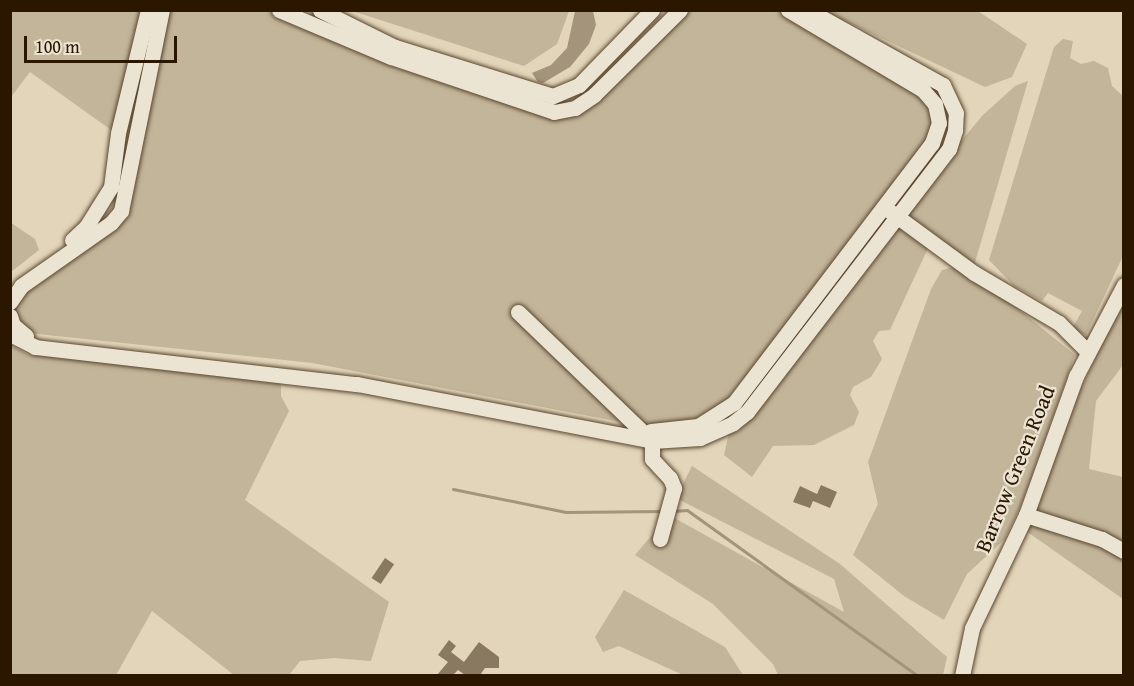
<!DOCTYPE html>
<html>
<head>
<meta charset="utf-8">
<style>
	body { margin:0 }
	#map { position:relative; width:1134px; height:686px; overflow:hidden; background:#e2d5ba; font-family:"Gentium Book Plus",serif }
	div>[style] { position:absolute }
	.green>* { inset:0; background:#c3b59a }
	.water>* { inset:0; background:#a4947b }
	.stream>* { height:3px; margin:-1.5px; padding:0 1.5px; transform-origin:1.5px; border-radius:1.5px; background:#a4947b }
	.building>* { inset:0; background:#8a7961; transform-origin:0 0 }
	.roads { filter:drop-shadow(0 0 2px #59462e) drop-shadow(0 0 2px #59462e) }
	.minor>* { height:15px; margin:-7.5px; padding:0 7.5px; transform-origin:7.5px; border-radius:7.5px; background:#ece4d2 }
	span { translate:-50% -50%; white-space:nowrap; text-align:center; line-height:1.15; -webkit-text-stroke:4.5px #ece4d2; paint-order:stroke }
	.street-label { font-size:22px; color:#2b1600 }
	.frame { position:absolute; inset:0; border:12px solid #2b1600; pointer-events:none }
	.scale { position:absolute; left:24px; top:36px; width:153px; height:27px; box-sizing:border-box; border:3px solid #2b1600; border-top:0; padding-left:8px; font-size:18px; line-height:21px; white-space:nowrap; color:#2b1600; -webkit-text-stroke:4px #ece4d2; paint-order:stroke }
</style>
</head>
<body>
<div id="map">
	<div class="green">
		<i style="clip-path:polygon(11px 11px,140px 11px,114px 132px,30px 72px,11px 97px)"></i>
		<i style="clip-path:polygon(165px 11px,276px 11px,575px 111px,685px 11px,781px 11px,920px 92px,932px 107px,935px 125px,929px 142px,715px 415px,657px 429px,312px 363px,28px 333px,13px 315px,12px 305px,20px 291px,112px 226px)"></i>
		<i style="clip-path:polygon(352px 11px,569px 10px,569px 11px,557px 44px,524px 66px)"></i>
		<i style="clip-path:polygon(824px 11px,978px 11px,1027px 44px,1012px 77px,985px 87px)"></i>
		<i style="clip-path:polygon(1063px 39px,1073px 41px,1070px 58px,1081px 64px,1094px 61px,1108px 68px,1112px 86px,1123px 96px,1123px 256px,1086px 335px,1072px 329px,1082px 311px,1048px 293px,1042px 301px,1014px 286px,989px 260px,1054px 47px)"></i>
		<i style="clip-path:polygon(1028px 81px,974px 266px,900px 214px,983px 115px,1015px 86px)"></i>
		<i style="clip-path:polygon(11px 223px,35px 239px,39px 250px,11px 272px)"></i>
		<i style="clip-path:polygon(893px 225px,910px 230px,929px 246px,890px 330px,879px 331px,873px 341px,882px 359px,871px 377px,853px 387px,850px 395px,859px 412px,854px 425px,814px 445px,773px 446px,752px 477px,724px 455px,729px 432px)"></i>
		<i style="clip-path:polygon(954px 267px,991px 287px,1075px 355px,1022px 503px,1004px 540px,967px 574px,944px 620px,904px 596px,853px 555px,878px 504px,868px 462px,931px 289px,942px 270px)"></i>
		<i style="clip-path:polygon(1123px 298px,1123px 365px,1096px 401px,1089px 469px,1123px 477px,1123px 599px,1026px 531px,1072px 408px)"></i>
		<i style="clip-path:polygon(10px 345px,29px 355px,275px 377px,281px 380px,281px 396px,289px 411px,245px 500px,389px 602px,371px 661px,334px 658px,300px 661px,289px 675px,234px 675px,152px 611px,116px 675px,11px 675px)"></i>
		<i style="clip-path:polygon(692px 466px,840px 564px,947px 657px,943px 675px,778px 675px,773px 664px,713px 604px,635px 555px,669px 515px,844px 612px,834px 579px,676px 498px)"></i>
		<i style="clip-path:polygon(624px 590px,725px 647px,743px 675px,683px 675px,619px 646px,603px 652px,595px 637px)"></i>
	</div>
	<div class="water">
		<i style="clip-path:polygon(575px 11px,593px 11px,596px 25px,589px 44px,570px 67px,543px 83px,538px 82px,532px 73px,551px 65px,567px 48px)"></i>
	</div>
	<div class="stream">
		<i style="left:453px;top:489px;width:115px;rotate:11.5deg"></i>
		<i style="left:566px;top:512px;width:97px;rotate:-0.6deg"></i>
		<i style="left:673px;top:511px;width:14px;rotate:-4deg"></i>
		<i style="left:687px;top:510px;width:284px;rotate:35.7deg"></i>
	</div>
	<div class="building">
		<i style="clip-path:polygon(821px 485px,837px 492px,830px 508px,813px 501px,810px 508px,793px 502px,800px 486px,817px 494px)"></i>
		<i style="left:385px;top:558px;width:11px;height:24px;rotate:34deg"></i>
		<i style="clip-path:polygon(449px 640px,456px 646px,451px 652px,464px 662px,479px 642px,499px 657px,499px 668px,485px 668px,480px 675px,465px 675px,458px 670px,453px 675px,437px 675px,448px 662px,438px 655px)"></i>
	</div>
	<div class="roads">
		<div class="minor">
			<i style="left:279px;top:10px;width:121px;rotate:22.8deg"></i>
			<i style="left:391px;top:57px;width:172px;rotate:18.6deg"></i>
			<i style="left:554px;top:112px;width:21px;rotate:-11deg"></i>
			<i style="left:575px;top:108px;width:23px;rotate:-34deg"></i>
			<i style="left:594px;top:95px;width:121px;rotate:-44.7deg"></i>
			<i style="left:320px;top:10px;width:84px;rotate:26.3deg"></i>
			<i style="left:395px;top:47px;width:165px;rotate:17.2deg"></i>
			<i style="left:553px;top:96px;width:28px;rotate:-23deg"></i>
			<i style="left:579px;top:85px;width:105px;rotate:-45.8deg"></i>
			<i style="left:891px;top:212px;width:103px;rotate:36.3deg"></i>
			<i style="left:974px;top:273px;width:99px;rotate:30.5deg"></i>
			<i style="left:1059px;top:323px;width:41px;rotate:45deg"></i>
			<i style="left:72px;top:240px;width:19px;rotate:-43deg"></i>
			<i style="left:86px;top:227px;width:47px;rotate:-58deg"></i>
			<i style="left:111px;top:187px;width:54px;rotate:-82.6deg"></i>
			<i style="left:118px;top:133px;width:127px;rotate:-76.3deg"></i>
			<i style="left:10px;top:302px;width:19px;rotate:-55deg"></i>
			<i style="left:21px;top:286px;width:110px;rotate:-35deg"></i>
			<i style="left:111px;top:223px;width:16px;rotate:-50deg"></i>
			<i style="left:121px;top:211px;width:205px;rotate:-78.5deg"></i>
			<i style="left:518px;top:312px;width:186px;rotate:43.9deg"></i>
			<i style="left:652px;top:441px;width:18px;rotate:90deg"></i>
			<i style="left:652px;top:459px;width:26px;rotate:47deg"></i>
			<i style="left:670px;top:478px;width:11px;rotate:68deg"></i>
			<i style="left:674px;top:488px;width:53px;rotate:105.4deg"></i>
			<i style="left:10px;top:316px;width:9px;rotate:72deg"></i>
			<i style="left:13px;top:325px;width:17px;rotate:40deg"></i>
			<i style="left:10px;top:334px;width:28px;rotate:27deg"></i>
			<i style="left:35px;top:347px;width:324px;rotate:6.6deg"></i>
			<i style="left:357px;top:384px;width:300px;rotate:10.9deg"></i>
			<i style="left:652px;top:441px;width:48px;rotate:-3.6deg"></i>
			<i style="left:700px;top:438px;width:36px;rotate:-24deg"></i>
			<i style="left:733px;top:423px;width:18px;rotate:-38deg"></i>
			<i style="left:747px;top:412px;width:332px;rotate:-52.5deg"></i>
			<i style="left:949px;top:149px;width:20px;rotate:-72deg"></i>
			<i style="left:955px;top:130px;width:17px;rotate:-87deg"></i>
			<i style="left:956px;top:113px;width:31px;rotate:-115deg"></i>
			<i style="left:943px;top:85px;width:154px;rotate:-150.9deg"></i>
			<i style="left:651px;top:431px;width:47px;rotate:-6.1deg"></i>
			<i style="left:698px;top:426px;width:43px;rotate:-32.6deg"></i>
			<i style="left:734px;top:403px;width:327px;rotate:-52.7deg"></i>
			<i style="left:932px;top:143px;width:21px;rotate:-71deg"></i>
			<i style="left:939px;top:123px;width:19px;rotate:-102deg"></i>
			<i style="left:935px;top:104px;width:18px;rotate:-131deg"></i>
			<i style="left:923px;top:90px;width:157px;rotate:-149.3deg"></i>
			<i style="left:1026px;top:515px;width:80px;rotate:17.5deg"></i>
			<i style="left:1102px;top:539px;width:25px;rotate:29deg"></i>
			<i style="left:962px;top:676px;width:49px;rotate:-78.2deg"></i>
			<i style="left:972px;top:628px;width:125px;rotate:-64.5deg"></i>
			<i style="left:1026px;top:515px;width:148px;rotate:-70.2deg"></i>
			<i style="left:1076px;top:376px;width:103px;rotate:-62.2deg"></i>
		</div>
	</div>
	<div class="street-label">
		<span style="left:1015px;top:469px;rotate:-68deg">Barrow Green Road</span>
	</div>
	<div class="frame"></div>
	<div class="scale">100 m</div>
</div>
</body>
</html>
